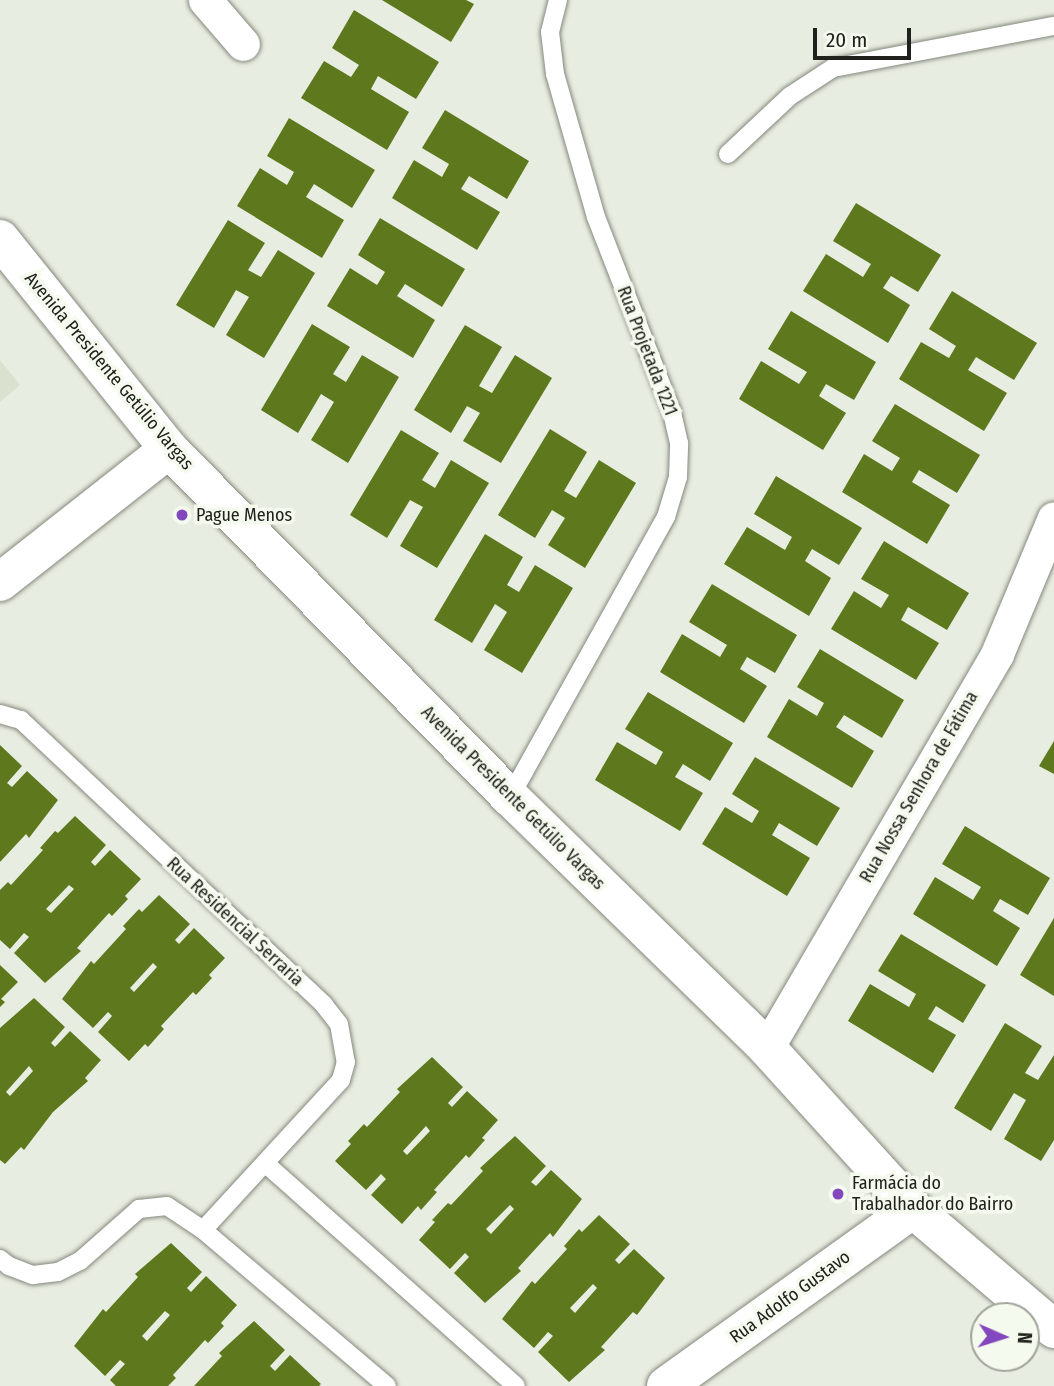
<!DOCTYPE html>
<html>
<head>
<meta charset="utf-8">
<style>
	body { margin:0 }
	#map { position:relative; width:1054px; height:1386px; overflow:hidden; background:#e8ede1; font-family:"Fira Sans Condensed",sans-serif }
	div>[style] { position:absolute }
	.built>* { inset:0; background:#dae1ce }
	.building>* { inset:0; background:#5e781d }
	.roads { filter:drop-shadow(0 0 2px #84887d) drop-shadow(0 0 2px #84887d) }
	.service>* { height:18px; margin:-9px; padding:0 9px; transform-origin:9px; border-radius:9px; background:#fff }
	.minor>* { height:33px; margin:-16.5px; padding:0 16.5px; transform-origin:16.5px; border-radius:16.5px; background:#fff }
	.tertiary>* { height:38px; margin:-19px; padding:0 19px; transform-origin:19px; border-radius:19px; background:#fff }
	.dots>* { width:19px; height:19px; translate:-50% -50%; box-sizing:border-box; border:4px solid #f5faee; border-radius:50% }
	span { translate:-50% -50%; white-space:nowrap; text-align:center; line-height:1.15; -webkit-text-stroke:7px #f5faee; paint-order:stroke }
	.street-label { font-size:18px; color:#20211d }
	.poi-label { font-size:18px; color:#20211d }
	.left { translate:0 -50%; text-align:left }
	.north { position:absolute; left:970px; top:1302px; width:70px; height:70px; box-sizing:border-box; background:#f5faee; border:2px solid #a0a39a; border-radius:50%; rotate:93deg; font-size:19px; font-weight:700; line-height:28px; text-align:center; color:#20211d }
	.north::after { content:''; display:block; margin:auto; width:24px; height:32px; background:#8448be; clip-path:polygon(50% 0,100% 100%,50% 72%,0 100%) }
	.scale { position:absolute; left:813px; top:28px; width:98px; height:32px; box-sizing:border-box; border:4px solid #20211d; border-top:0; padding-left:9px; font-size:21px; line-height:24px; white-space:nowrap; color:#20211d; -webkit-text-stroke:5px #f5faee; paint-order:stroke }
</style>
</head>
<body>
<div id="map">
	<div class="built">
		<i style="clip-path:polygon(0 360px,20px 385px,0 402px)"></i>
	</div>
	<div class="building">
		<i style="clip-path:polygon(382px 0,466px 0,474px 4px,451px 42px)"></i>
		<i style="clip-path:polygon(354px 10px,439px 62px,416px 99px,378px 76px,371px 89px,409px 112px,387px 150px,301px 98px,324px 61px,351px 77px,359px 65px,332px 48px)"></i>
		<i style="clip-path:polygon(445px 110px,529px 161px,507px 199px,469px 176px,461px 189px,500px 212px,477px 250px,392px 198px,414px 160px,442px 177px,449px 164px,422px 148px)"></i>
		<i style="clip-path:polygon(289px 118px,375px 170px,352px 208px,314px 184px,306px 197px,344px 220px,322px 258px,237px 206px,260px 168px,287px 185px,294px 172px,267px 156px)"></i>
		<i style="clip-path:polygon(856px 203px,941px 255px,918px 292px,891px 276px,883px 288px,910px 305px,888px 343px,803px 291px,826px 254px,863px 277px,871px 264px,833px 241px)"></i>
		<i style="clip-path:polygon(380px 218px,465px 269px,442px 307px,405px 284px,397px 296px,435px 320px,413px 358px,327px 306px,350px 268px,377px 285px,385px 272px,358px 255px)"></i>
		<i style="clip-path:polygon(228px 220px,265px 243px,248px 270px,261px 277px,278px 250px,315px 273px,264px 358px,226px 335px,249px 297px,236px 290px,214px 328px,176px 305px)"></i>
		<i style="clip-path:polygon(952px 291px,1037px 343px,1014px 380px,976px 357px,968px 370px,1007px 393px,984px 431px,899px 379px,921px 342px,949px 358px,956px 346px,929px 329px)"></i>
		<i style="clip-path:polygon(791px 311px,876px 362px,854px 400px,826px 384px,819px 396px,846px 413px,823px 450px,739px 399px,761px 361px,799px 384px,807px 372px,768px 349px)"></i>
		<i style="clip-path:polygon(312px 324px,350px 347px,333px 374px,346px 382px,362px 355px,399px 377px,348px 463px,311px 440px,334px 402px,321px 394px,298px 433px,261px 410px)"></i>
		<i style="clip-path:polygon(465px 325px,502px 347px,479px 386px,492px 393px,515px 355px,552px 378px,501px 463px,463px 441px,480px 413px,467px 406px,451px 433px,414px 410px)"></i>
		<i style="clip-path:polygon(895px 404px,980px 455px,957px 493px,919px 470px,912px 482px,950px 505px,927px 544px,842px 492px,864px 454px,892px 471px,900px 458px,872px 441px)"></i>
		<i style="clip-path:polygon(550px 429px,587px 452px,564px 491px,576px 498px,599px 460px,636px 483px,585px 568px,548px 545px,565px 518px,552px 510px,535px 538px,498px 515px)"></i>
		<i style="clip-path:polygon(401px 430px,439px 453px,422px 480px,435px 488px,451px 460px,489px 483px,437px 568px,400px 546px,423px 507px,410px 500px,387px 538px,350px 515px)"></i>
		<i style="clip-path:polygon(776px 476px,862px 528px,839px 565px,812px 549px,805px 561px,831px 578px,809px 616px,724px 564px,747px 527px,785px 550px,792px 537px,754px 514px)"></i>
		<i style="clip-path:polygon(485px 534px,523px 557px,507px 585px,519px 592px,535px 565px,573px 588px,522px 673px,484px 650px,507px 612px,495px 604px,472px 643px,434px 620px)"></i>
		<i style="clip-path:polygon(884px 541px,969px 593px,947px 630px,908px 607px,901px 620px,939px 643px,916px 680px,831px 629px,854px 591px,881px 608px,889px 595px,861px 579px)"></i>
		<i style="clip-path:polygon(712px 584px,797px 635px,775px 673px,747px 657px,740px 669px,767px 686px,744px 723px,660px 672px,682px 634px,720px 657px,727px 645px,689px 622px)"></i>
		<i style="clip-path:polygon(820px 649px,904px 700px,882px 738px,844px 715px,836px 727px,874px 751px,852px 788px,767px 737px,789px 699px,817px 716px,824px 703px,797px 687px)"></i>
		<i style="clip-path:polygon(648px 692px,733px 743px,710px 781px,683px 764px,675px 777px,703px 793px,680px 831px,595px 780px,617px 742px,656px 765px,663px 752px,625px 729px)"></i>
		<i style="clip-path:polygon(1054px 741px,1054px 774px,1039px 766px)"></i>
		<i style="clip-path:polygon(0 745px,22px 766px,7px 783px,12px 787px,27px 771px,58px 800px,29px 838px,26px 834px,0 862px)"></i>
		<i style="clip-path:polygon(755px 757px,840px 808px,817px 846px,779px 823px,772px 835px,810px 858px,787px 896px,702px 844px,725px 807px,752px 823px,759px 811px,732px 794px)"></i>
		<i style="clip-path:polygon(evenodd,75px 816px,106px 845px,91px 862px,95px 866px,110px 850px,141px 879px,125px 896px,128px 899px,112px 916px,109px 913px,77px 948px,81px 951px,45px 983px,14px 953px,29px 937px,24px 933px,10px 949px,0 940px,0 890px,8px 882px,11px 885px,43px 850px,40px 848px,55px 831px,58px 833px,75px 816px,69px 885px,74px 889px,51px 913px,46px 909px,69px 885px)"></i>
		<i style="clip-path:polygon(965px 826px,1050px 878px,1028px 915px,1000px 899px,993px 911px,1020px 928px,997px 966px,913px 914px,935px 877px,973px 900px,981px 887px,942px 864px)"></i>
		<i style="clip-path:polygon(evenodd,159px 895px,190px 924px,175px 940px,179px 944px,194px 928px,225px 958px,209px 975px,212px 978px,196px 995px,193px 992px,161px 1026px,164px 1029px,148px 1047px,145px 1044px,129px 1061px,98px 1032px,112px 1016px,108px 1012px,93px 1028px,62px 999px,91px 961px,94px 964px,126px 929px,123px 926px,139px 909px,142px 912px,159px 895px,153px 963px,157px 967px,134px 992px,130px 988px,153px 963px)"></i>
		<i style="clip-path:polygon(1054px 918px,1054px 996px,1020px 975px)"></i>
		<i style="clip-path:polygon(901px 934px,986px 985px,963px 1023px,936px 1006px,928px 1019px,956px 1035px,933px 1073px,848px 1021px,870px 984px,909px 1007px,916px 994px,878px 971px)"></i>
		<i style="clip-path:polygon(0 965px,18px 982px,1px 999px,5px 1002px,0 1007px)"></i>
		<i style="clip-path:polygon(evenodd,34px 998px,65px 1027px,51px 1043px,55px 1047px,70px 1031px,101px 1060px,85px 1078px,88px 1081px,53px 1112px,24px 1150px,21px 1147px,5px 1164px,0 1160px,0 1028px,34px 998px,29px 1066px,33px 1071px,10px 1096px,6px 1092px,29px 1066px)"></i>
		<i style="clip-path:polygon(1005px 1023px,1042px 1046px,1025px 1073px,1038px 1080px,1054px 1055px,1054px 1140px,1041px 1161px,1004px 1139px,1026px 1100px,1014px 1093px,991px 1131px,954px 1108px)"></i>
		<i style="clip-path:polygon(evenodd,432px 1057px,463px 1087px,448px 1103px,452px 1107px,467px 1091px,498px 1120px,482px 1138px,485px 1140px,469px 1158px,466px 1155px,434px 1190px,437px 1192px,421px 1210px,418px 1206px,402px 1224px,371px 1195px,386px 1179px,381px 1174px,366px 1190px,335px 1161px,351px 1144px,348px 1141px,364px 1124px,367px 1127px,400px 1092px,397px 1089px,432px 1057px,426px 1126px,430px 1131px,407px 1155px,403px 1151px,426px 1126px)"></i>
		<i style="clip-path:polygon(evenodd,515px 1136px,546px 1166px,531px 1182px,536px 1186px,551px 1170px,582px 1199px,553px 1237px,550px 1233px,518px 1268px,521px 1271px,485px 1303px,454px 1273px,469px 1257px,465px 1253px,450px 1269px,419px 1240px,435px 1222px,432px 1220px,448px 1203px,451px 1205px,483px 1171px,480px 1168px,515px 1136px,510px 1205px,514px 1209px,491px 1234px,486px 1229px,510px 1205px)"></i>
		<i style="clip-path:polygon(evenodd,599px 1215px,630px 1244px,615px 1260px,619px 1264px,634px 1249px,665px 1278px,637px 1315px,633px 1312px,601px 1347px,605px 1350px,569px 1382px,538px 1352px,553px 1336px,548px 1332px,534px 1348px,502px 1319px,532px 1281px,535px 1284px,567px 1249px,564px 1246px,579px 1229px,582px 1232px,599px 1215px,593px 1284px,597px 1288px,575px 1313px,570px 1308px,593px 1284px)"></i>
		<i style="clip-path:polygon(evenodd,171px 1243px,202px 1272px,187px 1288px,191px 1292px,206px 1276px,237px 1305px,221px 1323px,224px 1326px,208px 1343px,205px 1340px,173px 1375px,176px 1378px,168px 1386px,116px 1386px,110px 1380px,125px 1364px,120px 1360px,105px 1376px,74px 1346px,103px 1309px,106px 1312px,138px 1277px,135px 1274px,171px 1243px,165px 1311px,170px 1315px,147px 1341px,142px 1336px,165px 1311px)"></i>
		<i style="clip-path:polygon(254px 1321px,285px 1350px,270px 1366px,275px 1371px,290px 1355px,321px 1384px,319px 1386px,194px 1386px,222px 1356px,219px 1353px)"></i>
	</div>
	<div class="roads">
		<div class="service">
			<i style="left:728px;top:154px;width:85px;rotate:-43.1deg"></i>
			<i style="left:790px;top:96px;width:51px;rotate:-33.1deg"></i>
			<i style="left:833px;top:68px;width:225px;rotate:-10.8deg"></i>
			<i style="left:0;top:714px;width:22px;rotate:16deg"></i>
			<i style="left:21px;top:720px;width:416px;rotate:43.2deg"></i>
			<i style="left:324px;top:1005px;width:24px;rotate:52deg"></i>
			<i style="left:339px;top:1024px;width:39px;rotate:80deg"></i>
			<i style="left:346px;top:1062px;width:19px;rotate:106deg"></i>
			<i style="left:341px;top:1080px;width:204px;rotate:132.6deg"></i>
			<i style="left:510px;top:797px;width:321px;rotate:-60.9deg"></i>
			<i style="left:666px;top:517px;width:42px;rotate:-73.3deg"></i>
			<i style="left:678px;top:477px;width:34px;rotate:-88deg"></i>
			<i style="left:679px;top:443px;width:32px;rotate:-103deg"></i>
			<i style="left:672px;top:412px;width:209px;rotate:-111.3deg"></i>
			<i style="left:596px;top:217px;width:149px;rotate:-106deg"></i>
			<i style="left:555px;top:74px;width:42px;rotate:-96.8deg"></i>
			<i style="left:550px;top:32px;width:33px;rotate:-76deg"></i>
			<i style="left:266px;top:1164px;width:334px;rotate:41.6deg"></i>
			<i style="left:0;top:1259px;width:11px;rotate:38deg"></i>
			<i style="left:9px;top:1266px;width:26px;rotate:21deg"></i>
			<i style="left:33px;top:1275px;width:25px;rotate:-7deg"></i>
			<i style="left:58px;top:1272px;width:25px;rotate:-27deg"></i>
			<i style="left:80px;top:1261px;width:79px;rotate:-41.4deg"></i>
			<i style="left:139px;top:1209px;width:28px;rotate:-6deg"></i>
			<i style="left:167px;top:1206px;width:43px;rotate:33.7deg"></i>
			<i style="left:203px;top:1230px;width:241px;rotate:40.3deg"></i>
		</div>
		<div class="minor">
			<i style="left:205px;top:0;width:58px;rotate:49.2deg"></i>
			<i style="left:767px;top:1048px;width:456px;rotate:-59.7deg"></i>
			<i style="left:997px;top:654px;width:147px;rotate:-67.3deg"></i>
		</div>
		<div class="tertiary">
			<i style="left:0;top:239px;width:270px;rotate:51.2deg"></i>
			<i style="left:169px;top:449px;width:487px;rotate:45.6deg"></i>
			<i style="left:510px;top:797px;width:359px;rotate:44.3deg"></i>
			<i style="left:767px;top:1048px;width:217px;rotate:47.8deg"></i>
			<i style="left:913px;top:1209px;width:185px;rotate:40.4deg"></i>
			<i style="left:0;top:582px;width:215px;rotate:-38.2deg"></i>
			<i style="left:666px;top:1386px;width:304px;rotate:-35.6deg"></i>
		</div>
	</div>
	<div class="dots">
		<i style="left:182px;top:515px;background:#8448be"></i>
		<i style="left:838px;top:1194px;background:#8448be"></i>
	</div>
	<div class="street-label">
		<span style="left:647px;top:351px;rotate:69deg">Rua Projetada 1221</span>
		<span style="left:109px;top:371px;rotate:50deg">Avenida Presidente Getúlio Vargas</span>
		<span style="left:919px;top:787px;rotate:-60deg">Rua Nossa Senhora de Fátima</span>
		<span style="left:513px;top:798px;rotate:45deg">Avenida Presidente Getúlio Vargas</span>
		<span style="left:235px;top:922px;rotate:43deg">Rua Residencial Serraria</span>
		<span style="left:790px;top:1297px;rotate:-36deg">Rua Adolfo Gustavo</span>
	</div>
	<div class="poi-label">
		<span class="left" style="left:196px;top:515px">Pague Menos</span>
		<span class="left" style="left:852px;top:1194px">Farmácia do<br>Trabalhador do Bairro</span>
	</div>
	<div class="north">N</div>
	<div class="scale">20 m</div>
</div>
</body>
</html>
